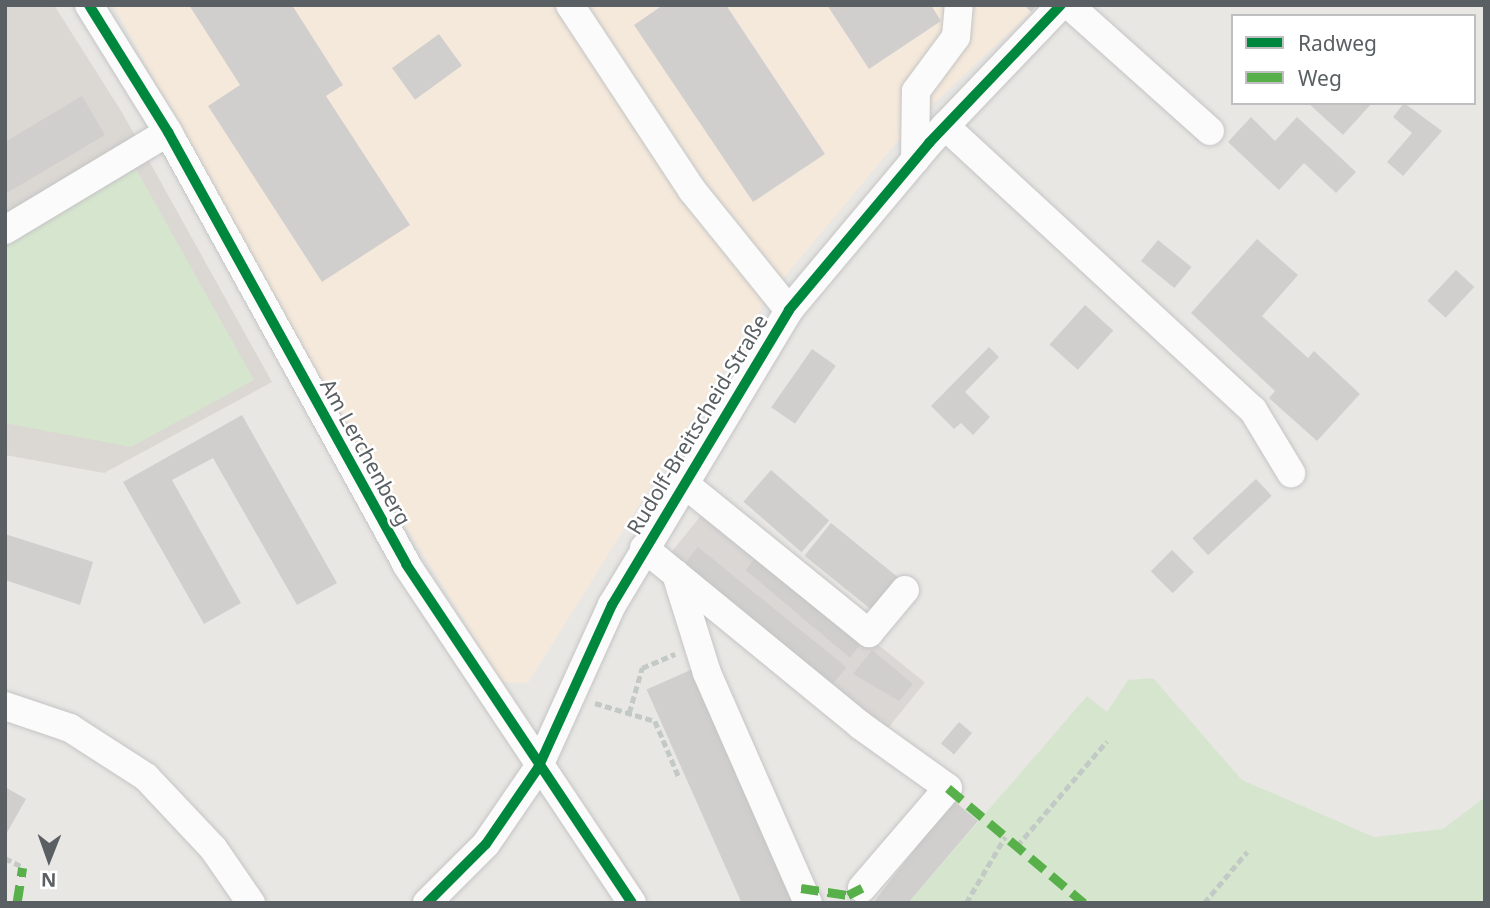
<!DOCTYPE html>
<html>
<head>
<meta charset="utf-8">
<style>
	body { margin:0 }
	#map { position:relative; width:1490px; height:908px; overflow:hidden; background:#e9e7e4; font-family:"Noto Sans",sans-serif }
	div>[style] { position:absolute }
	.commercial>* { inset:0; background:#f5e9db }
	.industrial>* { inset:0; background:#dad7d5; transform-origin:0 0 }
	.education>* { inset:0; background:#dbd7d3 }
	.green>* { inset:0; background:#d6e6ce }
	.building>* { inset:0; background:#d1cfce; transform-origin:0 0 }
	.path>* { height:4.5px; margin-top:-2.25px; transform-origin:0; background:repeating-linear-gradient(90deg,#c3c9c5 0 7px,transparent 0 10.5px) }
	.roads { filter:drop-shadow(0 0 2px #c4c5c5) drop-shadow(0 0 2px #c4c5c5) }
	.minor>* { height:28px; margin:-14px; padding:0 14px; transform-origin:14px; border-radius:14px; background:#fcfbfb }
	.quiet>* { height:9px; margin-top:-4.5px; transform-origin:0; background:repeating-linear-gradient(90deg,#58b04a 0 18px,transparent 0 27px) }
	.cycleway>* { height:10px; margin:-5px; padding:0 5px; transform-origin:5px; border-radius:5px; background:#00873e }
	span { translate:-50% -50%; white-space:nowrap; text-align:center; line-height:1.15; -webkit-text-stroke:5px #fff; paint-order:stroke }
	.street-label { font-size:21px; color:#595f62 }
	.frame { position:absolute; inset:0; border:7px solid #595f62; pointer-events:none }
	.legend { position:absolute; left:1231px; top:14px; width:245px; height:91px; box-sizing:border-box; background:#fff; border:2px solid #bdbfc0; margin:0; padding:9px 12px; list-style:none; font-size:21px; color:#595f62 }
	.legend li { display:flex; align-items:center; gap:14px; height:35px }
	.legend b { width:35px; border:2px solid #bdbfc0 }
	.north { position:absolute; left:14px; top:824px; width:70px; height:70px; -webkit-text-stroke:5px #fff; paint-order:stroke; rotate:181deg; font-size:19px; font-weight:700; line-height:28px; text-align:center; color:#595f62 }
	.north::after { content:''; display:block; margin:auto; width:24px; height:32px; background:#595f62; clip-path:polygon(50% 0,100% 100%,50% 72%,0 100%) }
</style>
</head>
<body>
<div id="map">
	<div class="commercial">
		<i style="clip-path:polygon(113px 5px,1038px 5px,911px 125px,772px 292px,528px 683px,502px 682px,373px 473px)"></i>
	</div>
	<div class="industrial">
		<i style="left:708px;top:507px;width:279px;height:87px;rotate:39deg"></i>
	</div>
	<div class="education">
		<i style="clip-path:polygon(5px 5px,54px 5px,123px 114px,272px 382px,104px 473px,5px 455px)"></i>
	</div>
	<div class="green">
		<i style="clip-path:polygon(136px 169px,254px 380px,131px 447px,5px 423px,5px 247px)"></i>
		<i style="clip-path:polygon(1153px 678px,1242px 780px,1374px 837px,1443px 829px,1485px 797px,1485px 903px,908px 903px,1087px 696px,1107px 712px,1128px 680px)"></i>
	</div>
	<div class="building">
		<i style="clip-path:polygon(189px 5px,292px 5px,343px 85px,326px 96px,410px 225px,322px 282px,208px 106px,240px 85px)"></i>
		<i style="clip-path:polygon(663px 5px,726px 5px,825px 154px,753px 202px,634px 25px)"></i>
		<i style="clip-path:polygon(827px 5px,931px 5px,941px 21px,869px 69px)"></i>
		<i style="clip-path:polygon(1024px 5px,1038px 5px,1031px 12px)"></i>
		<i style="left:439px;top:34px;width:39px;height:58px;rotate:54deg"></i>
		<i style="clip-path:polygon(82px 96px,105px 135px,5px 194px,5px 142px)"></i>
		<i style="clip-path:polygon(1308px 103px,1372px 103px,1343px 135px)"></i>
		<i style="clip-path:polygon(1404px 103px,1442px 131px,1403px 176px,1387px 162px,1412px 133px,1393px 117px)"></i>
		<i style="clip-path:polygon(1251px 117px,1275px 141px,1297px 117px,1356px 172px,1336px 193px,1304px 163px,1279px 190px,1228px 142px)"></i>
		<i style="clip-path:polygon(1257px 239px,1298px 275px,1262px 316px,1308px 358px,1314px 351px,1360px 394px,1317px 441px,1269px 398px,1275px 391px,1191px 313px)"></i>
		<i style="left:1158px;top:240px;width:43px;height:27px;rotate:39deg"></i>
		<i style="left:1456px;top:270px;width:25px;height:42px;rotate:43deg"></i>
		<i style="left:1085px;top:305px;width:38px;height:53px;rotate:42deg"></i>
		<i style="clip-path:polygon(989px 347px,999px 357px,965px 392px,990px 417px,973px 435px,961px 423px,954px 429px,931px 406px)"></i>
		<i style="left:812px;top:349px;width:29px;height:71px;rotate:35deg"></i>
		<i style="clip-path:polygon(242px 415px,337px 583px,297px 605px,213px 458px,172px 480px,241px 603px,204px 624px,123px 482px)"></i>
		<i style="left:771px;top:470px;width:77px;height:42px;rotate:41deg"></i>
		<i style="left:1256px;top:479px;width:23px;height:87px;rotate:47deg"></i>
		<i style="left:831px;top:523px;width:88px;height:42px;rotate:39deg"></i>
		<i style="clip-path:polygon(5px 534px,93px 562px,80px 605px,5px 580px)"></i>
		<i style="left:698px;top:547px;width:191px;height:23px;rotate:39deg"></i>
		<i style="left:1172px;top:550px;width:31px;height:30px;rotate:45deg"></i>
		<i style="left:759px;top:554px;width:136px;height:21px;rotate:40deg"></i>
		<i style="clip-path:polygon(872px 650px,913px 684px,899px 701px,853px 674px)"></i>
		<i style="left:695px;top:668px;width:257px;height:53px;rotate:66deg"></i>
		<i style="left:959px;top:722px;width:17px;height:28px;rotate:40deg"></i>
		<i style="clip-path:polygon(5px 787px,26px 799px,5px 836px)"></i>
		<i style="clip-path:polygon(953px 800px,978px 821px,908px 903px,873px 903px)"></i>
	</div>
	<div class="path">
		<i style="left:595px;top:703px;width:63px;rotate:16.7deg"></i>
		<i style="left:655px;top:721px;width:61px;rotate:66.8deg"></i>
		<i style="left:629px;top:713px;width:47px;rotate:-73.9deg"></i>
		<i style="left:642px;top:668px;width:36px;rotate:-23deg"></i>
		<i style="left:1017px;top:846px;width:138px;rotate:-49.4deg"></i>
		<i style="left:5px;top:858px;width:20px;rotate:27deg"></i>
		<i style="left:966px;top:903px;width:77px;rotate:-59.4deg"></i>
		<i style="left:1204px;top:903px;width:67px;rotate:-49.9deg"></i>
	</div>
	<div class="roads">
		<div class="minor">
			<i style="left:89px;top:5px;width:150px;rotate:58.1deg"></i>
			<i style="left:168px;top:132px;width:493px;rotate:61.1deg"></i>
			<i style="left:406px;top:564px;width:407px;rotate:56.3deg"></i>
			<i style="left:570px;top:5px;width:222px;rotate:56.6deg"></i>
			<i style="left:692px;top:190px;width:154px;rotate:51.1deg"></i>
			<i style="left:1069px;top:5px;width:189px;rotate:41.8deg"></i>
			<i style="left:945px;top:126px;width:419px;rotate:42.7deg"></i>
			<i style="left:1253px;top:410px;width:74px;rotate:58.9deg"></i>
			<i style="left:915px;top:160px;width:69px;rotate:-89.2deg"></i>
			<i style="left:916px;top:91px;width:67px;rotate:-53.5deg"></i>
			<i style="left:956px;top:37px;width:32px;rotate:-85deg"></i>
			<i style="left:5px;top:230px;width:190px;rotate:-31deg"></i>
			<i style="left:681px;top:481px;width:242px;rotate:39deg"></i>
			<i style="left:869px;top:633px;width:56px;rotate:-50.1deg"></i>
			<i style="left:644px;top:548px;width:279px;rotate:39.3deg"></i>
			<i style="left:860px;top:725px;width:108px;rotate:35.6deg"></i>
			<i style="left:948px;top:788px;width:132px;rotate:130.7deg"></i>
			<i style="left:676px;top:574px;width:104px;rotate:72.6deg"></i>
			<i style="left:707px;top:673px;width:251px;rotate:66.3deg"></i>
			<i style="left:5px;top:706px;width:69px;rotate:18.7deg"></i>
			<i style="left:70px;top:728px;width:90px;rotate:32.8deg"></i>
			<i style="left:146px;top:777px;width:98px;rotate:46.7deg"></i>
			<i style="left:213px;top:848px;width:67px;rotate:55.4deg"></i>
			<i style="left:427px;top:903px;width:83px;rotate:-45deg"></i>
			<i style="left:486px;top:844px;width:92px;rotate:-55.6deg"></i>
			<i style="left:538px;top:768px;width:179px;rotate:-65.6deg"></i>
			<i style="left:612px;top:605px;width:344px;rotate:-59deg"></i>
			<i style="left:789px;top:310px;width:218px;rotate:-50deg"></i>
			<i style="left:929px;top:143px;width:191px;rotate:-46.3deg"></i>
		</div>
	</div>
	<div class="quiet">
		<i style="left:948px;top:788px;width:178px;rotate:40.2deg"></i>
		<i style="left:801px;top:888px;width:48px;rotate:8.5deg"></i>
		<i style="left:848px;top:895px;width:16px;rotate:-27deg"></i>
		<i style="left:17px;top:903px;width:36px;rotate:-81deg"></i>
	</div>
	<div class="cycleway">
		<i style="left:89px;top:5px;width:150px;rotate:58.1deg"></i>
		<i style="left:168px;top:132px;width:493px;rotate:61.1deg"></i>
		<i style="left:406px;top:564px;width:407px;rotate:56.3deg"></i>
		<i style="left:427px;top:903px;width:83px;rotate:-45deg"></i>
		<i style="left:486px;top:844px;width:92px;rotate:-55.6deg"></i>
		<i style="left:538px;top:768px;width:179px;rotate:-65.6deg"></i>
		<i style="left:612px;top:605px;width:344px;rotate:-59deg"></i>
		<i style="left:789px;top:310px;width:218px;rotate:-50deg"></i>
		<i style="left:929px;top:143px;width:191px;rotate:-46.3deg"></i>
	</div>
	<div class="street-label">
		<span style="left:697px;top:424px;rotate:-59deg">Rudolf-Breitscheid-Straße</span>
		<span style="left:366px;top:452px;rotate:61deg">Am Lerchenberg</span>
	</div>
	<div class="frame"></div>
	<ul class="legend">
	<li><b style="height:9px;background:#00873e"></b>Radweg</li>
	<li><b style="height:9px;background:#58b04a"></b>Weg</li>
	</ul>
	<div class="north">N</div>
</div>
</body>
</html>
